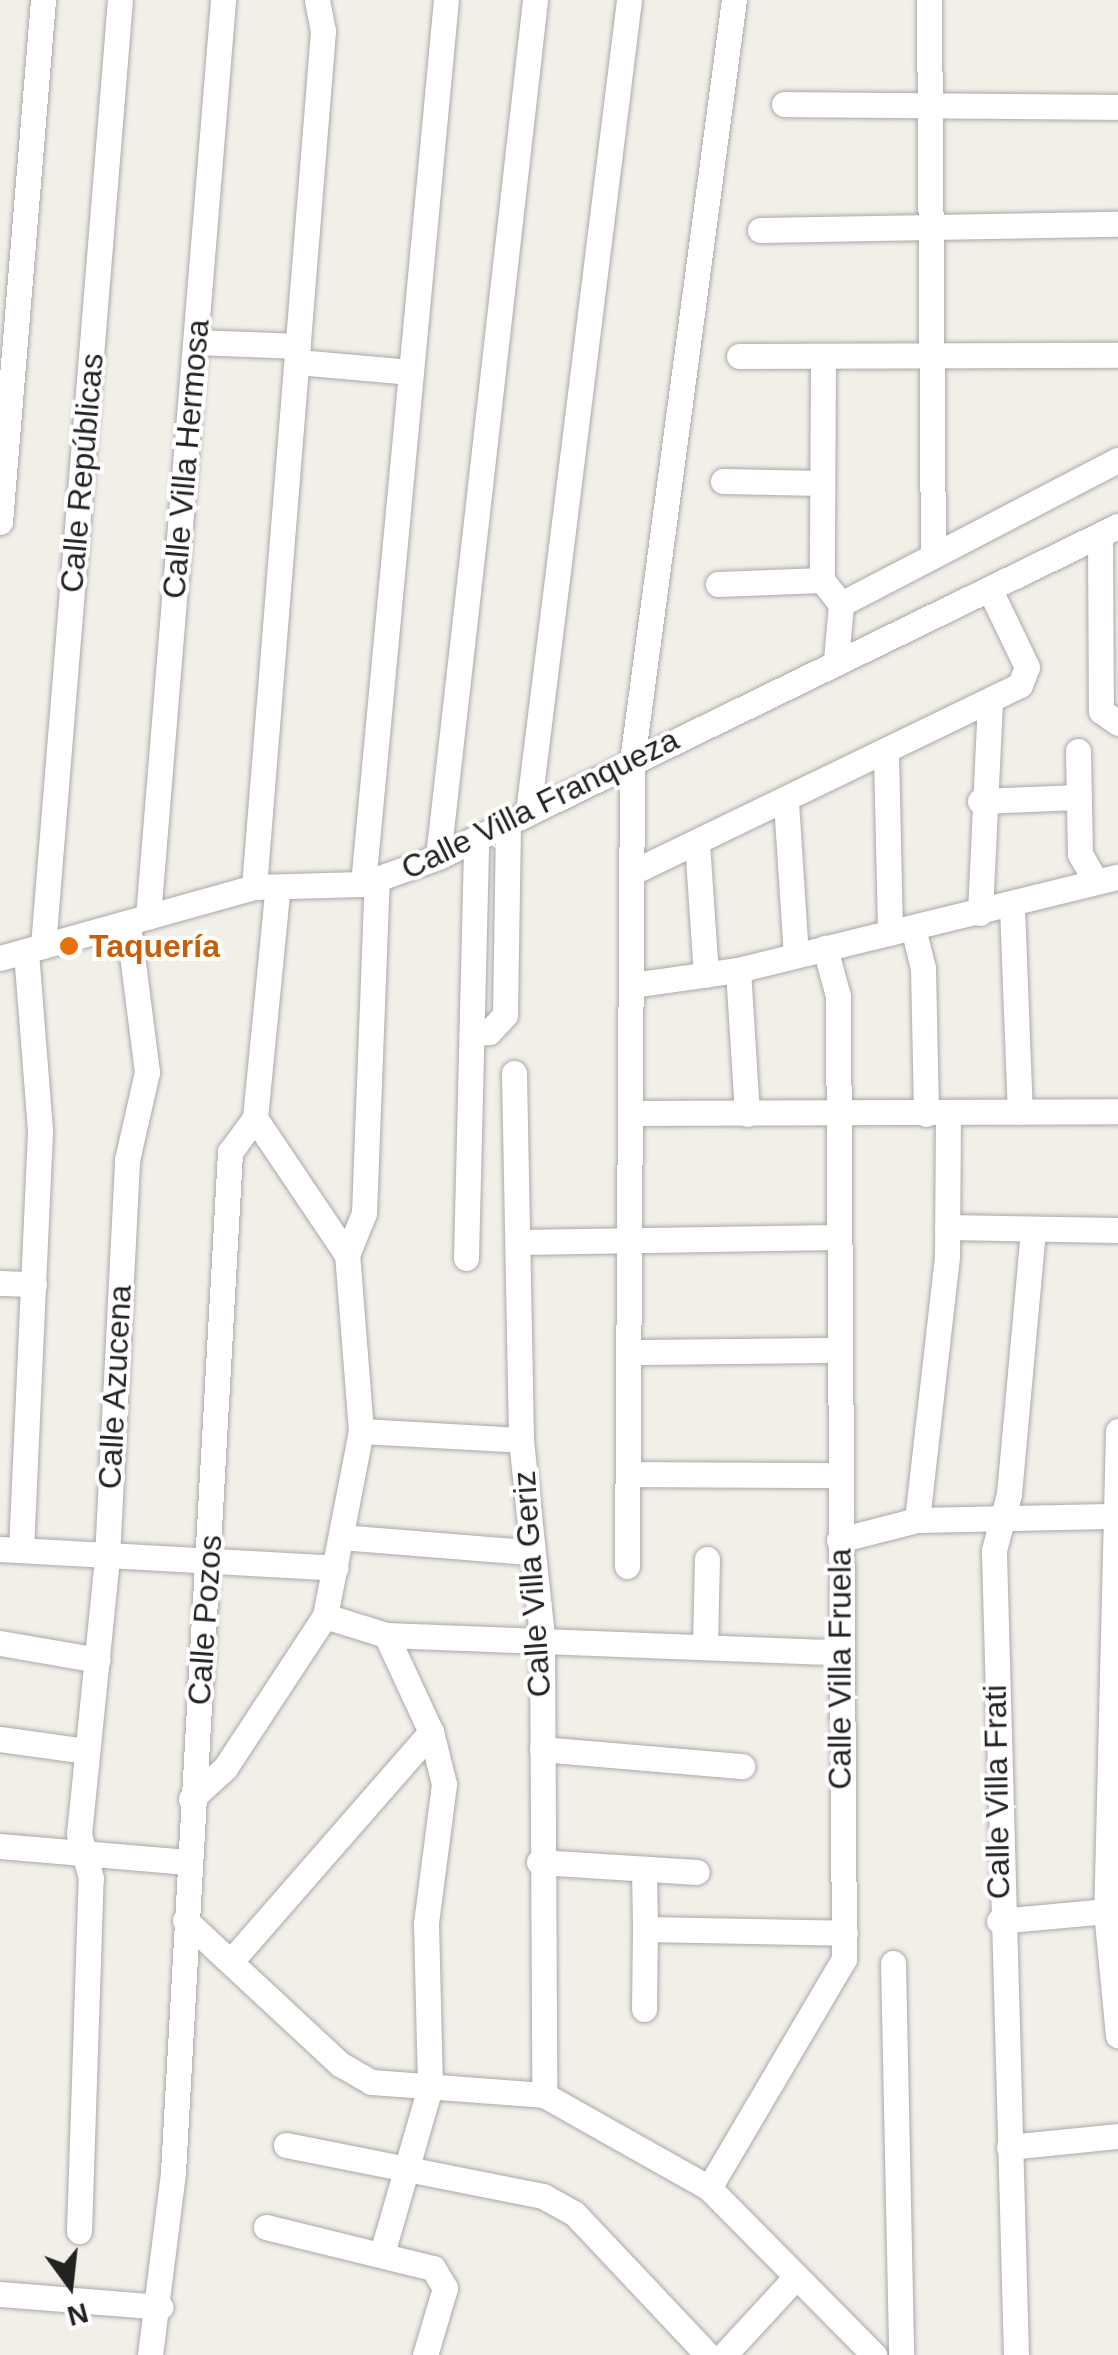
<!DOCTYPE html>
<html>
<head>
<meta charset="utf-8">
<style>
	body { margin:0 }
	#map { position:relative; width:1118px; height:2355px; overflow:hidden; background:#f2efe9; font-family:Arial,sans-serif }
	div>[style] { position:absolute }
	.roads { filter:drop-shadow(0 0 2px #a9a9a9) drop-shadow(0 0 2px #a9a9a9) }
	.minor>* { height:25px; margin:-12.5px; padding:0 12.5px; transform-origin:12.5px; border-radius:12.5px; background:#fff }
	.dots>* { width:28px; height:28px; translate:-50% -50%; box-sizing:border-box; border:5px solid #fff; border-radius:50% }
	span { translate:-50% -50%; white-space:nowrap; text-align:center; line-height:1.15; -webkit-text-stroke:8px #fff; paint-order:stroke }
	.street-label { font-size:32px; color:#222 }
	.food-label { font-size:32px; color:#c56008; font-weight:700 }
	.left { translate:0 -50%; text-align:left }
	.north { position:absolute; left:20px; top:2235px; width:100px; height:100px; -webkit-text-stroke:8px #fff; paint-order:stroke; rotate:165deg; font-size:28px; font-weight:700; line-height:40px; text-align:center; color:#222 }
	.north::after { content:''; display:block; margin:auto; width:35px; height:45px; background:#222; clip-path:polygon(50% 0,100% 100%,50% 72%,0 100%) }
</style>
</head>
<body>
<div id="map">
	<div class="roads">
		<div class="minor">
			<i style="left:929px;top:0;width:555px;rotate:89.59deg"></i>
			<i style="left:784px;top:104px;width:334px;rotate:0.5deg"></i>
			<i style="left:760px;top:230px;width:358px;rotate:-1deg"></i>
			<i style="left:196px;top:342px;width:102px;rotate:2.2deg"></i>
			<i style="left:739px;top:356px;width:379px;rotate:-0.2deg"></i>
			<i style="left:823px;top:357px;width:223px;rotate:90.3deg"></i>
			<i style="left:822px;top:580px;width:31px;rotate:52deg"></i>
			<i style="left:298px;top:362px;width:113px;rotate:5.1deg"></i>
			<i style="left:723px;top:481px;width:99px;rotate:1.2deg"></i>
			<i style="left:0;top:522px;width:524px;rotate:-85.29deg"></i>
			<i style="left:1100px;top:536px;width:175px;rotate:89.7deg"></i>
			<i style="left:1101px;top:711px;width:21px;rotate:35deg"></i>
			<i style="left:718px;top:584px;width:104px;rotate:-2.2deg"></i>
			<i style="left:841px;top:604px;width:312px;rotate:-27.5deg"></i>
			<i style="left:836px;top:660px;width:56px;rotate:-84.9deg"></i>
			<i style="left:1078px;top:751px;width:103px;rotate:88.9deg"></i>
			<i style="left:1080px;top:854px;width:32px;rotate:60deg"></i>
			<i style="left:886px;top:754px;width:179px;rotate:88.7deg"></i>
			<i style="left:980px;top:801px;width:99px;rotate:-2.3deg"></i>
			<i style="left:786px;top:802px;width:153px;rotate:86.3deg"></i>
			<i style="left:528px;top:812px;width:818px;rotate:-82.91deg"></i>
			<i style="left:697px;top:843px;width:132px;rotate:86.1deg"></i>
			<i style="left:438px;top:857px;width:862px;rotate:-83.54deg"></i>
			<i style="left:631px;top:873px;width:432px;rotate:-25.8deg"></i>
			<i style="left:1020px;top:685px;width:19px;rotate:-69deg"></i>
			<i style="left:1027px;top:667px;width:85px;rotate:-115.7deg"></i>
			<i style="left:363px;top:884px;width:888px;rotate:-84.64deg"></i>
			<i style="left:254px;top:887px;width:859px;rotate:-85.39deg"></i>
			<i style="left:323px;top:31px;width:32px;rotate:-101deg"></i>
			<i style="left:1012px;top:907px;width:205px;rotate:87.8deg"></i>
			<i style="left:980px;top:913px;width:213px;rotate:-87.3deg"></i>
			<i style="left:148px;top:917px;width:920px;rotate:-85.32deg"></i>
			<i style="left:913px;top:928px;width:41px;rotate:76deg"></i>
			<i style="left:923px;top:968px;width:146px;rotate:88.8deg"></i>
			<i style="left:43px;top:946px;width:949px;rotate:-85.35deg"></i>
			<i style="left:0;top:958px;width:264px;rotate:-15.6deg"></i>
			<i style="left:254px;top:887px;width:109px;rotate:-1.6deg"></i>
			<i style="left:363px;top:884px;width:80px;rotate:-19.8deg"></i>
			<i style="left:438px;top:857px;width:756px;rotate:-25.96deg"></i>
			<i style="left:738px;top:970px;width:144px;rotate:86.4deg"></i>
			<i style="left:632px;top:985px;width:107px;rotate:-8.1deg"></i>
			<i style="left:738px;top:970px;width:391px;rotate:-13.8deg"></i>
			<i style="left:472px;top:1033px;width:17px;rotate:-3deg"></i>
			<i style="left:489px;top:1032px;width:23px;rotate:-47deg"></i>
			<i style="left:505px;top:1015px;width:193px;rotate:-89.1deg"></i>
			<i style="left:514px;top:1073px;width:367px;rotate:88.9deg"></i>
			<i style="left:521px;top:1440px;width:198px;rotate:83.9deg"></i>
			<i style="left:542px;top:1637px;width:458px;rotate:89.7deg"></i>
			<i style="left:632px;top:1113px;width:486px;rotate:-0.2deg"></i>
			<i style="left:947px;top:1227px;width:171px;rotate:1deg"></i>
			<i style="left:518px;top:1242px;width:320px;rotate:-0.9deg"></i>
			<i style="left:347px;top:1255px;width:45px;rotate:-68deg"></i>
			<i style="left:364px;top:1213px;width:332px;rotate:-87.8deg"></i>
			<i style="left:466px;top:1258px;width:420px;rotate:-88.6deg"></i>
			<i style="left:0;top:1283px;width:34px;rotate:2deg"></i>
			<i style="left:629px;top:1352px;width:208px;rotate:-0.6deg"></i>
			<i style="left:361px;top:1431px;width:160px;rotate:3.2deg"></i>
			<i style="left:1118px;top:1431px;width:480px;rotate:91.4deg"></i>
			<i style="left:1106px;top:1911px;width:125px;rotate:84.5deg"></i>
			<i style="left:629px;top:1474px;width:209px;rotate:0.3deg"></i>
			<i style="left:917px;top:1520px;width:266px;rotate:-83.5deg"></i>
			<i style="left:947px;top:1256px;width:142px;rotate:-89.6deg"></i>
			<i style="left:341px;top:1537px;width:187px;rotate:4.6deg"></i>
			<i style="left:839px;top:1540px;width:81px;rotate:-14.4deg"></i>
			<i style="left:917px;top:1520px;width:192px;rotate:-1.2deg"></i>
			<i style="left:0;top:1549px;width:336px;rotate:3.2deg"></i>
			<i style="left:21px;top:1550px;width:420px;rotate:-87.4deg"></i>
			<i style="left:40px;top:1130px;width:179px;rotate:-94.5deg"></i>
			<i style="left:627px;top:1566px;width:805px;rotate:-89.64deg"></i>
			<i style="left:632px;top:761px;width:768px;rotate:-82.37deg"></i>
			<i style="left:325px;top:1616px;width:64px;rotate:17.3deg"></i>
			<i style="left:386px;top:1635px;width:450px;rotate:2.2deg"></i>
			<i style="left:0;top:1643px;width:99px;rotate:9.8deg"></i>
			<i style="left:705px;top:1646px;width:87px;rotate:-88.7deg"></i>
			<i style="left:0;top:1739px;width:88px;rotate:7.9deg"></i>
			<i style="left:542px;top:1749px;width:201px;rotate:4.9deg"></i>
			<i style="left:191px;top:1799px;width:46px;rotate:-42.4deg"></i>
			<i style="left:225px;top:1768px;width:182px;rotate:-56.7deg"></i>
			<i style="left:325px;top:1616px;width:188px;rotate:-79deg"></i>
			<i style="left:361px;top:1431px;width:177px;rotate:-94.5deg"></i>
			<i style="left:347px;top:1255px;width:165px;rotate:-123.9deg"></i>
			<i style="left:0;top:1846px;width:187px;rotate:4.9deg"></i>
			<i style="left:539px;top:1862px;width:158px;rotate:3.6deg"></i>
			<i style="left:644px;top:1869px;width:60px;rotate:89deg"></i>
			<i style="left:645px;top:1929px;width:200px;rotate:1.1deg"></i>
			<i style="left:185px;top:1920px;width:212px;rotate:42.9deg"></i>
			<i style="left:340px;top:2064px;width:36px;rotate:30deg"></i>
			<i style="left:371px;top:2082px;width:173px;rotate:4.3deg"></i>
			<i style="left:544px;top:2095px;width:189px;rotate:29.4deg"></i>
			<i style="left:709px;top:2188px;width:235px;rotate:45.3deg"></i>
			<i style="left:999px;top:1921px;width:107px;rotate:-5.3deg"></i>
			<i style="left:232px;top:1960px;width:303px;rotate:-48.9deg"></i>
			<i style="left:893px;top:1963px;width:392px;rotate:88.8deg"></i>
			<i style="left:644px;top:2009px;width:80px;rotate:-89.3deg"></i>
			<i style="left:286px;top:2145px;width:262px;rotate:11.2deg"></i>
			<i style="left:543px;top:2196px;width:35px;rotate:29deg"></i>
			<i style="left:574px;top:2213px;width:195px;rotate:46.7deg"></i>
			<i style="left:1009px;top:2147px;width:110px;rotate:-5.8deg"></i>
			<i style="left:709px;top:2188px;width:266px;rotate:-59.5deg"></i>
			<i style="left:844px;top:1959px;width:963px;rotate:-90.36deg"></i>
			<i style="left:838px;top:996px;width:50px;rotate:-105.2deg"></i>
			<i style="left:266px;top:2227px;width:172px;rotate:13.8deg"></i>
			<i style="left:433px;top:2268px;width:23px;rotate:59deg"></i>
			<i style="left:445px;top:2288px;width:70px;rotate:106.6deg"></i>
			<i style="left:79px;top:2231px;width:353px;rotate:-88.1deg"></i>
			<i style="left:91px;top:1878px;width:46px;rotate:-105.3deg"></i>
			<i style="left:79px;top:1834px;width:278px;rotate:-84.2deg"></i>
			<i style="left:107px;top:1557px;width:398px;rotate:-87.1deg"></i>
			<i style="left:127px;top:1160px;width:90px;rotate:-77.2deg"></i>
			<i style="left:147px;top:1072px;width:150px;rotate:-97.3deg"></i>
			<i style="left:383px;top:2250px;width:170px;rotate:-73.9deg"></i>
			<i style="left:430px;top:2087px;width:164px;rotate:-91.4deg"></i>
			<i style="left:426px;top:1923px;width:140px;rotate:-82.6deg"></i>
			<i style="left:444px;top:1784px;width:54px;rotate:-104deg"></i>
			<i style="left:431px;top:1732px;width:107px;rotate:-114.9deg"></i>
			<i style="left:0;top:2294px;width:161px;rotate:4.6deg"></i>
			<i style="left:150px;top:2355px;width:184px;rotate:-82.8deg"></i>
			<i style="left:173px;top:2172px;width:1022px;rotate:-86.8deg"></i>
			<i style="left:230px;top:1152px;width:42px;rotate:-53.7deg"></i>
			<i style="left:255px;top:1118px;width:227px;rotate:-84.4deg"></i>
			<i style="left:724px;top:2355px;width:105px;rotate:-47.3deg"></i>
			<i style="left:1016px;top:2355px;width:805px;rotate:-91.57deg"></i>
			<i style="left:994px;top:1550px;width:58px;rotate:-75deg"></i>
			<i style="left:1009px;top:1494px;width:263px;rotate:-84.8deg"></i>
		</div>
	</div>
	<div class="dots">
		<i style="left:69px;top:946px;background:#e8710a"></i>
	</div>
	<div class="street-label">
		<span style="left:186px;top:459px;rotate:-85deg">Calle Villa Hermosa</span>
		<span style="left:82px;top:473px;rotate:-85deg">Calle Repúblicas</span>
		<span style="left:540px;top:804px;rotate:-26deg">Calle Villa Franqueza</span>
		<span style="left:115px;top:1387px;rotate:-87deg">Calle Azucena</span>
		<span style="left:532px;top:1584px;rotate:-94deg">Calle Villa Geriz</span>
		<span style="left:205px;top:1620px;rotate:-86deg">Calle Pozos</span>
		<span style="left:840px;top:1669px;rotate:-90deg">Calle Villa Fruela</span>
		<span style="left:997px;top:1792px;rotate:-91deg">Calle Villa Frati</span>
	</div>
	<div class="food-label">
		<span class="left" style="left:89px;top:946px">Taquería</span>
	</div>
	<div class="north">N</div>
</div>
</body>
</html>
